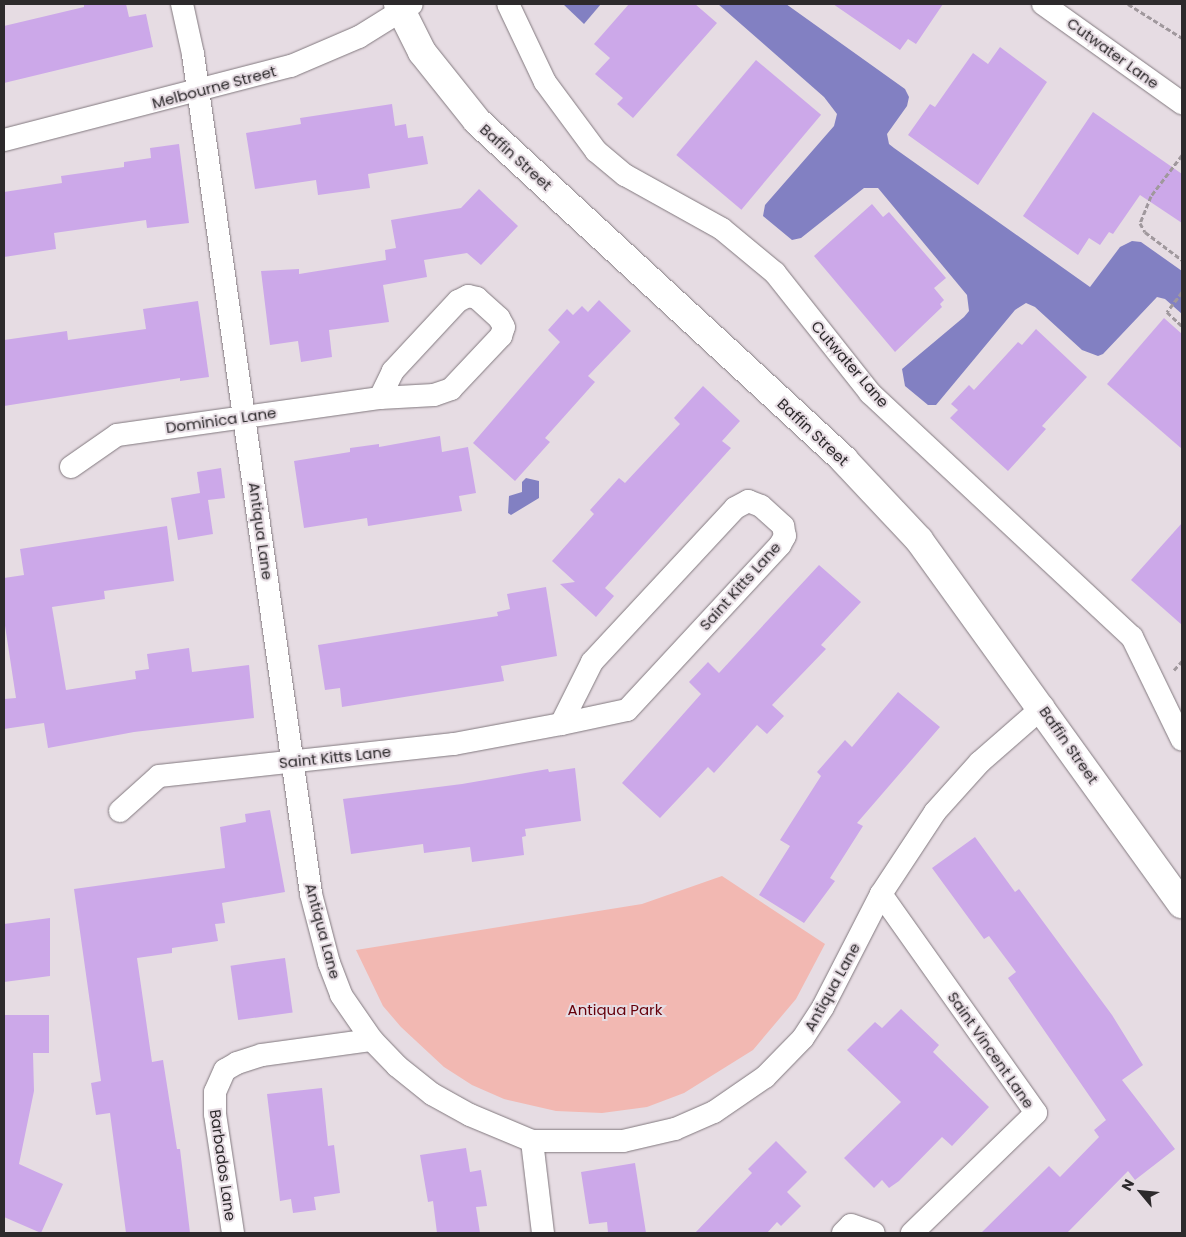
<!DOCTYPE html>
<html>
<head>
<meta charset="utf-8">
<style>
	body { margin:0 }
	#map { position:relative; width:1186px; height:1237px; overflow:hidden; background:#e6dce3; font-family:Poppins,sans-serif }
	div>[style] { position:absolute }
	.green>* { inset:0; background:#f2b8b2 }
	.water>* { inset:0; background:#8280c2 }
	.building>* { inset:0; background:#cca8e9; transform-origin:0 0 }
	.path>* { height:3px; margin-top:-1.5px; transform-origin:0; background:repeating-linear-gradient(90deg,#a0989d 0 5px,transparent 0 7.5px) }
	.roads { filter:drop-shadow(0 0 1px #82797f) drop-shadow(0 0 1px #82797f) }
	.minor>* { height:22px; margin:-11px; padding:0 11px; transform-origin:11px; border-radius:11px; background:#fff }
	.tertiary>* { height:28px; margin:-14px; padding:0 14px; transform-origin:14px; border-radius:14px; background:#fff }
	span { translate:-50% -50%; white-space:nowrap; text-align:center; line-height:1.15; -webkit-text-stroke:4px #e6dce3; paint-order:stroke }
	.street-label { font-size:15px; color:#2d2a2c }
	.park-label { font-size:15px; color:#66010b }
	.frame { position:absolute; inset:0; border:5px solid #2d2a2c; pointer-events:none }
	.north { position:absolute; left:1116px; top:1167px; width:50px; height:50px; -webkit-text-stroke:4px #e6dce3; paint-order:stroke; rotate:298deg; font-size:14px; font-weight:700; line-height:20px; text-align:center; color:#2d2a2c }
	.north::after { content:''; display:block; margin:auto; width:18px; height:22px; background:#2d2a2c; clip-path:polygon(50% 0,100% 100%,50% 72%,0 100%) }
</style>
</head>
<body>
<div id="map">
	<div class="green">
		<i style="clip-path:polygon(722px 876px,825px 944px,796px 999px,753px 1050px,684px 1093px,647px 1107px,602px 1113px,556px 1111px,504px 1099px,472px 1085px,444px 1067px,401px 1027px,383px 1006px,356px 950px,642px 904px)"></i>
	</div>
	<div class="water">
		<i style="clip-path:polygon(563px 4px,601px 4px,584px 24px)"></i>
		<i style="clip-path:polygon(718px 4px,786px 4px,905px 89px,909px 97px,907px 106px,887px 134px,889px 144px,894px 148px,1090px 287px,1120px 247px,1132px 241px,1141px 242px,1182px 271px,1182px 314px,1165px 299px,1157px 297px,1103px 354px,1098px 356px,1082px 350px,1035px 307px,1026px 303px,1015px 310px,936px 405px,928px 405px,905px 386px,902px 369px,964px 317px,969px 311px,967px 295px,878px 188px,864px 188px,801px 238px,792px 240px,763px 216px,765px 205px,834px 126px,837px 114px,824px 97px)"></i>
		<i style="clip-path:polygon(526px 478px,539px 481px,539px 498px,511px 515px,508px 513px,509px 496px,522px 492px,522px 482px)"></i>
	</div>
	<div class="building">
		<i style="clip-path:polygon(84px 4px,126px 4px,129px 17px,146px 14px,153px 47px,4px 83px,4px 26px,84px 7px)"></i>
		<i style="clip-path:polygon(629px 4px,695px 4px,717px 23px,633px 118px,617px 104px,623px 98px,595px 74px,610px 58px,594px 44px)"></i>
		<i style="clip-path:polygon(833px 4px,943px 4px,916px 44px,908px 39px,900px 50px)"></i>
		<i style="clip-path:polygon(1000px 47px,1047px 82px,978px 185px,908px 135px,930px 104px,935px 107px,973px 53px,988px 64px)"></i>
		<i style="left:756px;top:60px;width:85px;height:124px;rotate:40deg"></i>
		<i style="clip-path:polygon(392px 104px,395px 126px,406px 124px,408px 138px,423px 136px,428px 164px,368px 174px,370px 188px,318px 195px,316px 180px,255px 189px,246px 133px,301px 124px,300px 118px)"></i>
		<i style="clip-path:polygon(1093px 112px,1182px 174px,1182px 223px,1140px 195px,1113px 234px,1109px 232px,1100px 245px,1089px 238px,1078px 255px,1023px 216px)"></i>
		<i style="clip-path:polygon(179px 144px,189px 223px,147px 228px,146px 220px,54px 233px,56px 249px,4px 257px,4px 192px,62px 183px,61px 176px,124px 167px,124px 162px,151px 158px,150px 148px)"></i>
		<i style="clip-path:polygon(479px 189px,518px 226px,481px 265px,467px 253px,424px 260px,427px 277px,383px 285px,389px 322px,329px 330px,332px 357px,301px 362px,298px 341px,270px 345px,261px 271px,299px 269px,299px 274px,386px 260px,385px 250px,396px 248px,391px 220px,461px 208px)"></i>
		<i style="clip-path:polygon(872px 204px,883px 217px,889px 212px,946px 278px,934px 288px,944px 300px,940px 304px,942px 307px,895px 352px,814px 256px)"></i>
		<i style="clip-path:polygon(599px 300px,631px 331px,588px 376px,595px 382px,545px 438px,550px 442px,515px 481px,473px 443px,560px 342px,548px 330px,567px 309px,573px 315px,582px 306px,588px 312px)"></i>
		<i style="clip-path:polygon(198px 301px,209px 377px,180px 381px,180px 378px,4px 406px,4px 340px,67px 331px,68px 340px,146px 329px,143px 309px)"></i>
		<i style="clip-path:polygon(1164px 318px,1182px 334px,1182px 449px,1107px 384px)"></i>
		<i style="clip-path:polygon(1036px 329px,1087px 377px,1042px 426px,1046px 429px,1008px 471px,950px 418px,958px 410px,951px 404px,969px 385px,974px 390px,1018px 342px,1022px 345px)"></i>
		<i style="clip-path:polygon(703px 386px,740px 421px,722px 441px,731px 448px,605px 588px,614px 596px,596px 617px,560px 584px,575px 582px,552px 561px,594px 514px,590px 510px,619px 478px,625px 483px,680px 424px,674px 418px)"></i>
		<i style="clip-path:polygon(440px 436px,442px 452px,468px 447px,476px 493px,459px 496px,462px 511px,368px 526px,367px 518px,304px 528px,294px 461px,350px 452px,350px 448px,379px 444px,379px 447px)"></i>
		<i style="clip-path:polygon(221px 468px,225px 498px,208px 500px,213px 534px,178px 540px,171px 498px,200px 493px,197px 472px)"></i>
		<i style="clip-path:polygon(1182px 523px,1182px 625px,1131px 580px)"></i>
		<i style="clip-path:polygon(167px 526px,174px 581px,104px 591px,105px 599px,52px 607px,66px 690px,136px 679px,135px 671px,149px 669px,147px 654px,189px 648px,192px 672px,249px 665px,254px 718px,134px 732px,48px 748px,44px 723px,4px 729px,4px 699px,16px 698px,4px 619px,4px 578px,24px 575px,20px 549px)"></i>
		<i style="clip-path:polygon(819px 565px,861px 602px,821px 645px,826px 649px,772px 705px,784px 716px,767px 734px,757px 725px,714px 773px,708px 767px,660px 818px,622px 783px,701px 694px,689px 682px,708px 662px,719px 673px)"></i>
		<i style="clip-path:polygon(546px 587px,557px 656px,501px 666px,504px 681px,342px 707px,340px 688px,325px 690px,318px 645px,498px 616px,497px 612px,510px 609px,507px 594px)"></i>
		<i style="clip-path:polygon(898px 692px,940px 727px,857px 823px,863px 826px,830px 878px,835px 881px,804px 923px,759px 895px,790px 846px,780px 840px,821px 776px,817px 772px,845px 740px,852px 747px)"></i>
		<i style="clip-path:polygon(575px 768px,581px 821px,525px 829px,526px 836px,522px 837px,524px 855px,472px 862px,470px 847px,424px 853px,423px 844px,351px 854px,343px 799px,462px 784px,548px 769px,549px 772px)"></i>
		<i style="clip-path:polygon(270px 810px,285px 892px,222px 903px,225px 923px,215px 924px,218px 941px,172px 948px,172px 953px,137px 958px,152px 1062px,163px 1060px,177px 1149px,180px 1149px,190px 1233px,126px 1233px,110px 1113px,96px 1115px,91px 1083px,101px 1081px,74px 889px,225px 868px,220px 827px,246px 822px,245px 814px)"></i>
		<i style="clip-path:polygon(975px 837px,1015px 892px,1019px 889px,1112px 1015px,1143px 1065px,1122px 1080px,1175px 1149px,1135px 1180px,1128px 1171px,1067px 1233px,981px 1233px,1049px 1166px,1060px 1177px,1099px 1137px,1094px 1130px,1106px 1120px,1008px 978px,1016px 972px,989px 936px,984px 939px,932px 868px)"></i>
		<i style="clip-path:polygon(50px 918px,50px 976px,4px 982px,4px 924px)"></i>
		<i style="left:285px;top:958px;width:55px;height:55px;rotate:82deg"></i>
		<i style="clip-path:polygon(901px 1009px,939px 1045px,933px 1052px,989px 1107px,952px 1146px,942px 1137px,899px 1181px,889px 1188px,882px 1180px,874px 1188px,844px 1158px,901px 1102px,847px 1050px,875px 1022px,882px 1028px)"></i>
		<i style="clip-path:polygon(4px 1015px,49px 1015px,49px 1053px,33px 1053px,34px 1091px,19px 1164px,63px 1184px,41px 1233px,4px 1217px)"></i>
		<i style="clip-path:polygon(322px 1088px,328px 1146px,334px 1145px,340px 1193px,314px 1197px,316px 1210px,293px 1213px,291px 1199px,280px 1201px,267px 1094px)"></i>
		<i style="clip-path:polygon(776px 1141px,807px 1172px,787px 1192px,801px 1206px,781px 1226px,777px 1222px,767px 1233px,695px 1233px,752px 1173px,748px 1169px)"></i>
		<i style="clip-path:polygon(466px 1148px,470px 1172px,481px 1170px,487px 1206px,476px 1207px,480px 1233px,437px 1233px,433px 1201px,428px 1202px,420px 1155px)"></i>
		<i style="clip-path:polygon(635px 1163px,646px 1233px,608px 1233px,607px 1222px,589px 1224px,581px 1172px)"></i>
	</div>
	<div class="path">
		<i style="left:1128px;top:4px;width:64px;rotate:32.2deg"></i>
		<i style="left:1182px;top:155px;width:51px;rotate:127.1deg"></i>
		<i style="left:1151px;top:196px;width:29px;rotate:112deg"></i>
		<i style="left:1140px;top:223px;width:10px;rotate:61deg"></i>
		<i style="left:1145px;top:232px;width:46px;rotate:37.1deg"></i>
		<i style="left:1182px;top:292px;width:25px;rotate:127deg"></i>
		<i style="left:1167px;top:312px;width:21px;rotate:43deg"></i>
		<i style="left:1174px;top:670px;width:12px;rotate:-48deg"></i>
	</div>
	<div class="roads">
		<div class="minor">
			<i style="left:182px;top:4px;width:51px;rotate:77.6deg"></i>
			<i style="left:193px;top:54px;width:848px;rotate:82deg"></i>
			<i style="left:311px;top:894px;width:71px;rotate:75.4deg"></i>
			<i style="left:329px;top:963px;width:34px;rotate:69deg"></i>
			<i style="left:341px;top:995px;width:55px;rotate:55.4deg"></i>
			<i style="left:372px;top:1040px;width:36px;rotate:46deg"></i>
			<i style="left:397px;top:1066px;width:45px;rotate:38.7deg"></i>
			<i style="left:432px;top:1094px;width:43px;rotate:28.9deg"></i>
			<i style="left:470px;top:1115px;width:67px;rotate:22.8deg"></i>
			<i style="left:532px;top:1141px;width:91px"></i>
			<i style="left:623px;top:1141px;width:53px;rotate:-13deg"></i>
			<i style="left:675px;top:1129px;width:43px;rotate:-23.6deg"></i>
			<i style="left:714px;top:1112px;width:62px;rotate:-34.5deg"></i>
			<i style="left:765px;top:1077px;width:54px;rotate:-45.7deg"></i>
			<i style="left:803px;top:1038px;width:37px;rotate:-57deg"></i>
			<i style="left:823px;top:1007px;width:127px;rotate:-62.8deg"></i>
			<i style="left:881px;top:894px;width:98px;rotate:-56.6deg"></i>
			<i style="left:935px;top:812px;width:67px;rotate:-48deg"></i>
			<i style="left:980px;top:762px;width:84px;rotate:-41.1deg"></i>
			<i style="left:508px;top:4px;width:86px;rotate:64.6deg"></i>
			<i style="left:545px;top:82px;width:86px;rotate:53.5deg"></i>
			<i style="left:596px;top:151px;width:38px;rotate:40deg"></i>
			<i style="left:625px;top:175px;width:111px;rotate:29.1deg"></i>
			<i style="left:722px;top:229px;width:69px;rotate:39.7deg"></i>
			<i style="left:775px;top:273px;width:153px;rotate:51.6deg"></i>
			<i style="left:870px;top:393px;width:358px;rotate:43deg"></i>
			<i style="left:1132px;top:637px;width:114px;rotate:64.1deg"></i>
			<i style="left:1043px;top:4px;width:171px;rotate:35.5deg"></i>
			<i style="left:4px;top:140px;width:296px;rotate:-14.5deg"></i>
			<i style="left:291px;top:66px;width:74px;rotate:-23.1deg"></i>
			<i style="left:359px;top:37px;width:62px;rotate:-31.9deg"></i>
			<i style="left:71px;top:467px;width:56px;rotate:-34.8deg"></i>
			<i style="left:117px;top:435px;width:266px;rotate:-8deg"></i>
			<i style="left:380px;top:398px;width:54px;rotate:-3.2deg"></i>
			<i style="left:434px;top:395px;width:18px;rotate:-19deg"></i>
			<i style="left:451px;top:389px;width:73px;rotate:-46.7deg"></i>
			<i style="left:501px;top:336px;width:9px;rotate:-72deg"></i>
			<i style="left:504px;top:327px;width:10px;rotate:-119deg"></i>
			<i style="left:499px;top:318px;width:30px;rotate:-138deg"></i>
			<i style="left:477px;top:298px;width:9px;rotate:-167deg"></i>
			<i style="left:468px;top:296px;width:11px;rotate:153deg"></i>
			<i style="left:458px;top:301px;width:96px;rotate:132.9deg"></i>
			<i style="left:393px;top:371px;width:30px;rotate:116deg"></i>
			<i style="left:120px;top:811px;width:52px;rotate:-41.9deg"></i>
			<i style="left:159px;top:776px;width:297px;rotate:-6.2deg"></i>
			<i style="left:454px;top:744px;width:109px;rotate:-10.6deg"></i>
			<i style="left:561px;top:724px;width:69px;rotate:-63.4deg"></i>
			<i style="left:592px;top:662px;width:210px;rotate:-47.1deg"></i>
			<i style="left:735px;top:508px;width:15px;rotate:-28deg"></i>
			<i style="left:748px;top:501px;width:14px;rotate:21deg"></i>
			<i style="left:761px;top:506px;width:30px;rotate:42deg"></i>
			<i style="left:783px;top:526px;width:10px;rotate:79deg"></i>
			<i style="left:785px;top:536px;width:10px;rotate:119deg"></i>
			<i style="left:780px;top:545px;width:225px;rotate:132.8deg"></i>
			<i style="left:627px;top:710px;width:67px;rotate:168deg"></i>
			<i style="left:881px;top:894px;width:268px;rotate:54.7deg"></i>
			<i style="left:1036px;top:1113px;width:173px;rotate:135.9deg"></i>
			<i style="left:532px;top:1141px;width:93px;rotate:83.2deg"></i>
			<i style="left:233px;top:1233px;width:120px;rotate:-98.6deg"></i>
			<i style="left:215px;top:1114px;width:22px;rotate:-90deg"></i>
			<i style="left:215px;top:1092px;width:24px;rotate:-66deg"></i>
			<i style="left:225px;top:1070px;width:14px;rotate:-30deg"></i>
			<i style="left:237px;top:1063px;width:26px;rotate:-18deg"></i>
			<i style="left:262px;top:1055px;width:111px;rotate:-7.8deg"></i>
			<i style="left:843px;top:1233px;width:11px;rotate:-45deg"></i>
			<i style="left:851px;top:1225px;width:24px;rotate:19deg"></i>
		</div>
		<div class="tertiary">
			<i style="left:398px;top:4px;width:54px;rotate:63.4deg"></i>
			<i style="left:422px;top:52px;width:88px;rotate:51.4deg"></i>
			<i style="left:477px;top:121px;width:500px;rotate:42.7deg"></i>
			<i style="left:844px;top:460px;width:110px;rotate:46.8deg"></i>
			<i style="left:919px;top:540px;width:449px;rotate:54.2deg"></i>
		</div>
	</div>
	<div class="street-label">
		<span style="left:1113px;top:53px;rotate:36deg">Cutwater Lane</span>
		<span style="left:214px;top:87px;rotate:-15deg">Melbourne Street</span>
		<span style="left:516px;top:157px;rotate:42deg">Baffin Street</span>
		<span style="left:850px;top:364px;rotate:49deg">Cutwater Lane</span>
		<span style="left:221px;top:420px;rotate:-8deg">Dominica Lane</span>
		<span style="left:813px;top:432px;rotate:43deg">Baffin Street</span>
		<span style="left:261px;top:531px;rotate:82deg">Antiqua Lane</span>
		<span style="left:740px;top:586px;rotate:-48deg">Saint Kitts Lane</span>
		<span style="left:1069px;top:745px;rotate:55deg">Baffin Street</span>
		<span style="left:335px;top:757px;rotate:-6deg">Saint Kitts Lane</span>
		<span style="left:323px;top:931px;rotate:75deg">Antiqua Lane</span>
		<span style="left:832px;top:987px;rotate:-61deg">Antiqua Lane</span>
		<span style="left:991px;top:1050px;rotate:55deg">Saint Vincent Lane</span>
		<span style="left:223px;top:1165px;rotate:82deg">Barbados Lane</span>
	</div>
	<div class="park-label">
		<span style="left:615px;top:1010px">Antiqua Park</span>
	</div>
	<div class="frame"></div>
	<div class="north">N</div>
</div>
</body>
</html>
